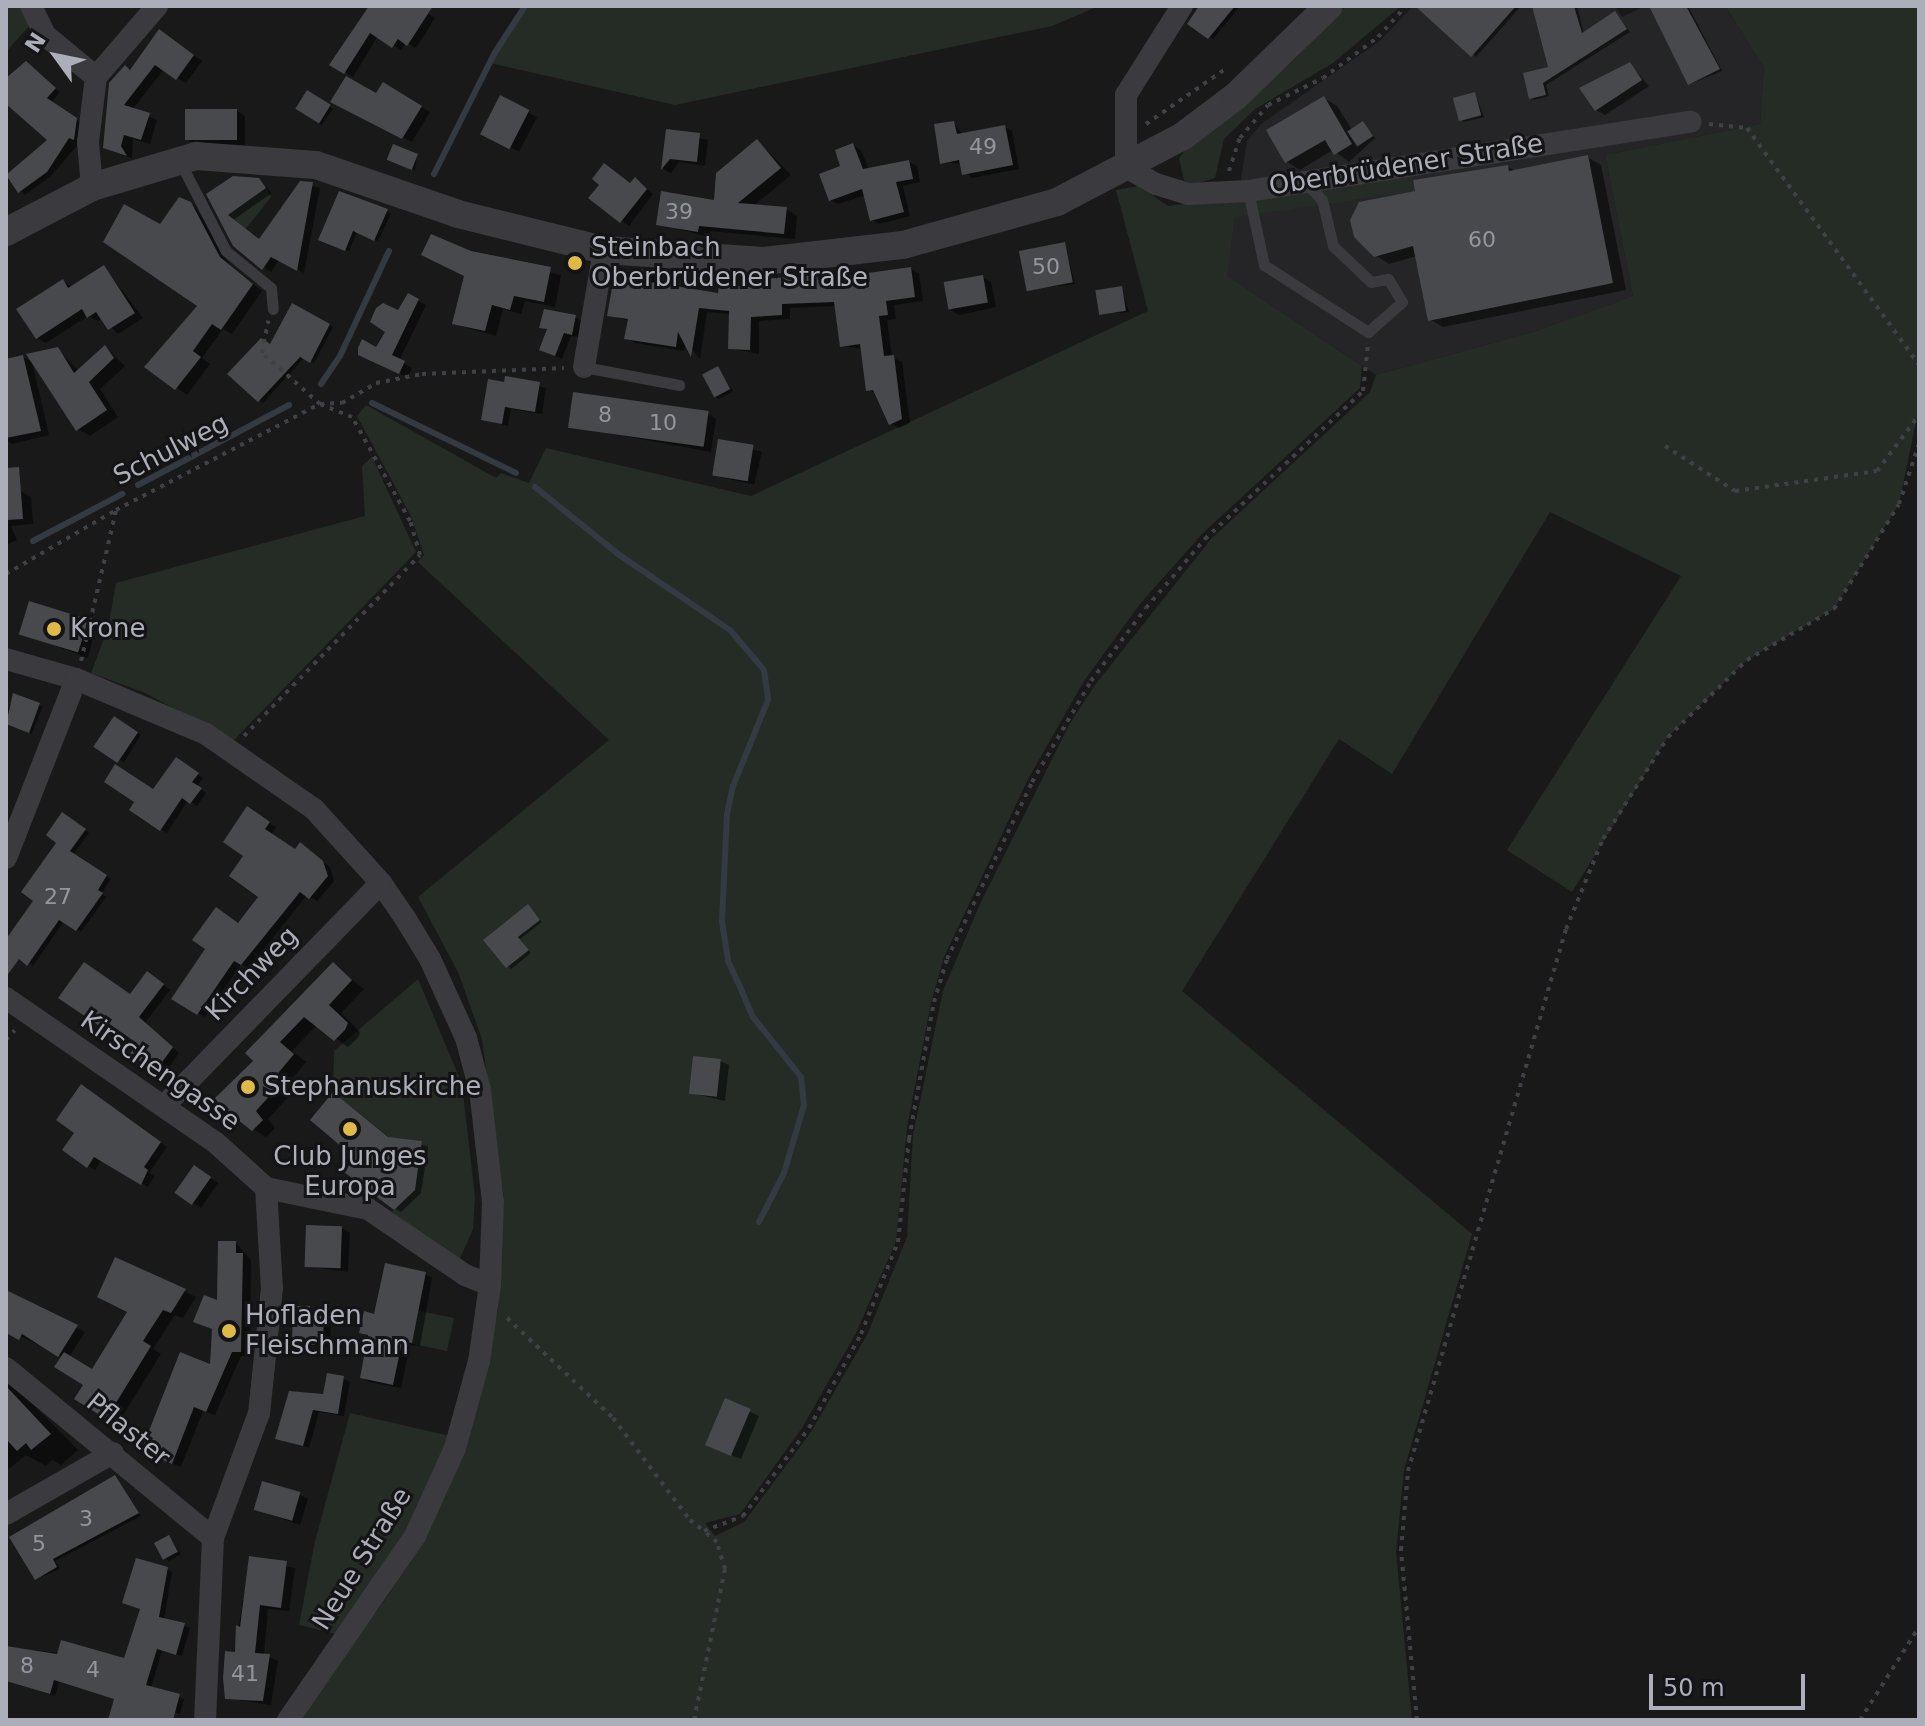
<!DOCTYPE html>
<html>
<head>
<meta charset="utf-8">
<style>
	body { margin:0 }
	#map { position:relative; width:1925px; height:1726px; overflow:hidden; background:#19191a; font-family:"DejaVu Sans",sans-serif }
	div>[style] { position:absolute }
	.built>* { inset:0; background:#252527 }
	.green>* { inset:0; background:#252c26 }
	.shadow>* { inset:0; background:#0007; transform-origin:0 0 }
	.stream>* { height:6px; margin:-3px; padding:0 3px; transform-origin:3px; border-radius:3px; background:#333a42 }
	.building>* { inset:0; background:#48494d; transform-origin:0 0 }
	.path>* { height:4px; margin-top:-2px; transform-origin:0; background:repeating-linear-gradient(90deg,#404146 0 4px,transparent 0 10px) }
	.service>* { height:11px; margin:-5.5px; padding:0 5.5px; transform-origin:5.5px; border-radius:5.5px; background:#3a3a3f }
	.minor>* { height:22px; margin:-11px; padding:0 11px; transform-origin:11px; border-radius:11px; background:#3a3a3f }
	.tertiary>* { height:28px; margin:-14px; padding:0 14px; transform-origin:14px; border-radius:14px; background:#3a3a3f }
	.dots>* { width:22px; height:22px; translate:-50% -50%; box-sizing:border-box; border:4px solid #141315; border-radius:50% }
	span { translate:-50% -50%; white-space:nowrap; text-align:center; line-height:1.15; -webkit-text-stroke:6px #141315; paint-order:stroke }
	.number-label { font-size:22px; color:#93969e }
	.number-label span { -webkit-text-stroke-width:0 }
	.street-label { font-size:26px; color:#acafb9 }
	.poi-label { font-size:26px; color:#acafb9 }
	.left { translate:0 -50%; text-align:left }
	.frame { position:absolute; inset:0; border:8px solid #acafb9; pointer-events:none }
	.north { position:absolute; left:16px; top:16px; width:80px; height:80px; -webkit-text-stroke:6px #141315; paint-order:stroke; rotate:303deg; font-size:22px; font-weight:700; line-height:32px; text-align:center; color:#acafb9 }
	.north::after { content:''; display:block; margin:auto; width:28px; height:36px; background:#acafb9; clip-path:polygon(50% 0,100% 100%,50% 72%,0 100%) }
	.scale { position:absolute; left:1649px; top:1674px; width:156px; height:36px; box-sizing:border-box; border:4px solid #acafb9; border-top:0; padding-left:10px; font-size:24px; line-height:28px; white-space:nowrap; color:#acafb9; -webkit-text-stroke:6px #141315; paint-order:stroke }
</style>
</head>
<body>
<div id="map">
	<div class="built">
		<i style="clip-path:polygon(1413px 6px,1615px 6px,1622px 17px,1645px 6px,1725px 6px,1764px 67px,1760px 124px,1605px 155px,1633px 296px,1533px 332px,1376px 375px,1226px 276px,1247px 141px,1261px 124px,1381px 40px)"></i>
	</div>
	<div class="green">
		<i style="clip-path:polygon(6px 6px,47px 6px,6px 52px)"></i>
		<i style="clip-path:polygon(525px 6px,1099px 6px,1052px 26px,675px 105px,490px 63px)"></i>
		<i style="clip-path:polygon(1346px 6px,1401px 6px,1333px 63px,1255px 109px,1224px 139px,1215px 178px,1192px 185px,1184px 180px,1179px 159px,1196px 134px,1293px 61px)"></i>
		<i style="clip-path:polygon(1725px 6px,1919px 6px,1919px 407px,1899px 504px,1834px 609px,1747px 660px,1668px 737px,1572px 892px,1507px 850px,1681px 576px,1550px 512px,1392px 774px,1339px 739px,1182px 991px,1472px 1234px,1404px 1470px,1396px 1552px,1412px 1720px,298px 1720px,390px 1593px,446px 1495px,463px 1452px,498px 1311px,504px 1199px,482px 1039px,458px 972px,418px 897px,609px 740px,418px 562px,424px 555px,411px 516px,357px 416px,366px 405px,496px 478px,501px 473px,529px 483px,546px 448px,751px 496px,1148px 311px,1116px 190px,1138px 186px,1168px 206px,1409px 173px,1415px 191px,1235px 217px,1227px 276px,1362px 366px,1360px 388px,1202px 534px,1140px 604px,1084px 681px,1028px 779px,944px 957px,931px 1003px,907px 1128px,896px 1241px,856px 1333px,802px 1428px,740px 1514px,705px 1523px,715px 1536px,744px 1522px,811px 1432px,867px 1335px,907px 1237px,913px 1135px,943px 991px,980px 904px,1069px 725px,1095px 685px,1211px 539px,1370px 392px,1376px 375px,1533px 332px,1633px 296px,1605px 155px,1760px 124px,1764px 67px)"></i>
		<i style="clip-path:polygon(266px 188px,271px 197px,233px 245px,222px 218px)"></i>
		<i style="clip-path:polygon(372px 457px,416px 552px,234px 740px,143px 692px,91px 673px,108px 628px,116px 583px,365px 516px,362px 466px)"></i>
		<i style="clip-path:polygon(418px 979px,462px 1084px,475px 1197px,473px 1229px,459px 1261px,392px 1212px,415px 1190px,422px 1141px,390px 1138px,333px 1092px,334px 1051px)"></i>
		<i style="clip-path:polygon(400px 1307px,454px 1318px,447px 1351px,385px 1338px)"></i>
		<i style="clip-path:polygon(350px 1413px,450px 1436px,414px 1519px,340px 1635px,299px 1625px,315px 1541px)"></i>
	</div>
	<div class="shadow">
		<i style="clip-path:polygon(370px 6px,416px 6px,435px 18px,416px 48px,406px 42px,401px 50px,378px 36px,353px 77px,332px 64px)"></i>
		<i style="clip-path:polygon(1205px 6px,1240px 6px,1213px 39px,1190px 23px)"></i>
		<i style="clip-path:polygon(1431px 6px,1521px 6px,1476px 57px)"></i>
		<i style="clip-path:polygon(1534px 6px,1577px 6px,1584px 34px,1615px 13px,1630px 32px,1546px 85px,1549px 96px,1534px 100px,1531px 98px,1550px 68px)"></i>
		<i style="clip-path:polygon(1656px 6px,1688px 6px,1722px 71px,1690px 84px)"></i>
		<i style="clip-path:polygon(168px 37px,202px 61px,186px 83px,164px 69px,132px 110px,157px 120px,150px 144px,133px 139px,132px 158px,114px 152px,105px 147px,130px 71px)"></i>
		<i style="clip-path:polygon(1630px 64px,1649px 86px,1605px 115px,1596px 110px)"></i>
		<i style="clip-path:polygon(32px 67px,60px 92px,51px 103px,82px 123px,80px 142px,52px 175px,25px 195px,6px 177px,50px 140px,6px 101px,6px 83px)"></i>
		<i style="clip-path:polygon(384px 85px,430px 112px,412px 142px,341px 106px,377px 96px)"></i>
		<i style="left:308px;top:92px;width:30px;height:20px;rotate:34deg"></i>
		<i style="clip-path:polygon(1475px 94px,1484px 117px,1464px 122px,1461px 120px)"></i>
		<i style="left:501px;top:98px;width:41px;height:39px;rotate:28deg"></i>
		<i style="clip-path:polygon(1324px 98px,1337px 106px,1352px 130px,1363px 123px,1375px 138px,1349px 162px,1333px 150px,1300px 170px,1287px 162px)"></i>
		<i style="clip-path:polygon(237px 111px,245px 116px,245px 145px,195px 144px,186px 139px)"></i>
		<i style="clip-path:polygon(954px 123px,963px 135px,1005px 127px,1012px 131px,1019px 169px,971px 178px,962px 164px,942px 162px)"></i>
		<i style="clip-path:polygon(668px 131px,708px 140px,705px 166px,679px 162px,671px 173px,663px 169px)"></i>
		<i style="clip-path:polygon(758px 141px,791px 175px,753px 206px,786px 209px,797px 216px,795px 239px,710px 231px,709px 237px,658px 224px,715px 202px)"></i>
		<i style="clip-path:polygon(853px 145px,861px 150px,869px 170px,909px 162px,917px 166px,920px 182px,903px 186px,910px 216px,879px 224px,871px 219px,866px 195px,838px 204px,830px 200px)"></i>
		<i style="clip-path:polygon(417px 156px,415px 170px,392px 160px)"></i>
		<i style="clip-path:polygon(1587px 157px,1601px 165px,1626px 290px,1443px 327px,1429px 319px,1417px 256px,1389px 264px,1375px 255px,1417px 193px,1508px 167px,1516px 171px)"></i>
		<i style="clip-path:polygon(258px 180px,272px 193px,233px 220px,260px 241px,301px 183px,320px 188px,304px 273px,279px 260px,271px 272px,234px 244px,209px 195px)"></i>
		<i style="clip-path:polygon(636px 180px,653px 194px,629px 226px,591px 198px)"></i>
		<i style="clip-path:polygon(340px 194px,391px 213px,378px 241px,357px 232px,349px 251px,324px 241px)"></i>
		<i style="clip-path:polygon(183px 199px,195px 206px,229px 264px,262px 291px,232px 334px,223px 329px,202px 358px,210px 364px,187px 395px,147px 367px,200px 305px)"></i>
		<i style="clip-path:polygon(1065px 245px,1075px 284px,1028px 290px)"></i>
		<i style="clip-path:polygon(470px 253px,561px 275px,555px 307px,525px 301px,521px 314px,503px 309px,496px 336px,454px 324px)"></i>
		<i style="clip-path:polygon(104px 267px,143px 318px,118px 334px,102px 318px,98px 321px,88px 316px,46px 343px,37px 338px,63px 282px,73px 287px)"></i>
		<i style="clip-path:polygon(911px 269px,919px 274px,923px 301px,894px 305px,896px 319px,887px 320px,892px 357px,902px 362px,910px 423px,899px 428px,891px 423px,878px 395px,868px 389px,863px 349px,842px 346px,836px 306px,790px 308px,790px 319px,759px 321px,759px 354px,730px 348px,731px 314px,707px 312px,700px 359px,686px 342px,684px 351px,635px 343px,627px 338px,629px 321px,609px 315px,632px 287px,635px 271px,660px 277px,658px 286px,720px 295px,817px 277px,823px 281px)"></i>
		<i style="clip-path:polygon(982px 277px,991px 282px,996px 307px,959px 315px,951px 310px)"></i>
		<i style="clip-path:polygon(1121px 288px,1129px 312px,1101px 314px)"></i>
		<i style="clip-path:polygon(409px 296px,426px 305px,399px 361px,412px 368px,407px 377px,368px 359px)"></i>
		<i style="clip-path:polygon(293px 306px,333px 327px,314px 363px,304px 358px,263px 403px,230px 374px,271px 346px)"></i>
		<i style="clip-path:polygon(575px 317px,582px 321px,579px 337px,571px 336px,562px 359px,548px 353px,549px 331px,542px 327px)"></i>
		<i style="clip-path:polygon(105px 347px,125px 366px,100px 389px,118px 417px,90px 436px,78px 429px,57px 349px,79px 371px)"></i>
		<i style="clip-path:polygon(23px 357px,32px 362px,49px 435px,12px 444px,6px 441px,6px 361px)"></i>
		<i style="clip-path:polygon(718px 369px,733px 391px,719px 399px,715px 397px)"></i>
		<i style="clip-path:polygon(507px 379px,546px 388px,542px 414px,511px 409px,508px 426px,483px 419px)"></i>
		<i style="clip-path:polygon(708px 414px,716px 419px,711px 452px,569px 426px)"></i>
		<i style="left:720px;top:442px;width:43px;height:34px;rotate:13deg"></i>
		<i style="clip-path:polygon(20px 491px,31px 497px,33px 524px,11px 526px,17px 540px,6px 545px,6px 492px)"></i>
		<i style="clip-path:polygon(87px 620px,96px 625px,88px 658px,24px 634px)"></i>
		<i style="left:14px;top:695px;width:31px;height:29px;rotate:22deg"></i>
		<i style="left:114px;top:719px;width:31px;height:32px;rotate:31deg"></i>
		<i style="clip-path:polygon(182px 763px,203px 778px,197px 787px,206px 793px,197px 806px,188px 800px,167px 833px,131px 810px)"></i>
		<i style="clip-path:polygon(247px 809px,276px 827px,271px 835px,296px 851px,307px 849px,330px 867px,334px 881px,317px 901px,307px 895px,249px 968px,241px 964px,205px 1017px,174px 998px,261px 897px,246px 856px)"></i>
		<i style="clip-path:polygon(67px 817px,89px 833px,73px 855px,111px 879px,101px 894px,106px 897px,81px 932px,64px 921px,33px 966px,6px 942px,36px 901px)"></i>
		<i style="clip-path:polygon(531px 909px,542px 922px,520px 939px,531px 953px,511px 969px,486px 940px)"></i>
		<i style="clip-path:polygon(334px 965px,364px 989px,341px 1013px,360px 1032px,358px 1038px,348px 1047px,317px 1025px,292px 1051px,306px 1062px,286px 1086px,293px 1092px,268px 1119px,275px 1128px,266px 1137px,253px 1129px,256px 1061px)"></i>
		<i style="clip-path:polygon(155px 978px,170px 990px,145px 1023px,179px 1053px,164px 1075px,140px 1043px,114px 1024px,110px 1030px,102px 1026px,61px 997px,131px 996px)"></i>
		<i style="clip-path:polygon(720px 1061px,729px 1065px,725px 1101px,691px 1093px)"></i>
		<i style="clip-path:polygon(88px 1090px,167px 1147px,149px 1173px,154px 1176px,148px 1187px,102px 1159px,95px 1170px,88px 1166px,77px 1132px)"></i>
		<i style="clip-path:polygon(390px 1139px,428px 1146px,421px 1193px,401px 1212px,395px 1208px)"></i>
		<i style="clip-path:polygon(202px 1172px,218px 1183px,201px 1208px,177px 1192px)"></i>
		<i style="clip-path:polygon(342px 1228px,350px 1233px,348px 1272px,307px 1266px)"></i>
		<i style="clip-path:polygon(236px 1243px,251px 1260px,250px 1356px,241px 1356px,215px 1415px,203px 1411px,181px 1467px,152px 1455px,212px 1367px,214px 1330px,204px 1326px,219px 1302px)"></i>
		<i style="clip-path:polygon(116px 1260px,196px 1297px,183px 1318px,175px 1315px,153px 1349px,161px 1354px,118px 1423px,77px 1398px,86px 1384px,63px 1357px,6px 1329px,6px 1292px,85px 1332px,69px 1357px,93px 1372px,129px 1312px)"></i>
		<i style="clip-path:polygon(425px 1274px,432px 1278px,420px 1346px,410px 1345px,401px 1388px,369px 1382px,362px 1377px,370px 1337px,361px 1332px)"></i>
		<i style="clip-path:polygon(310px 1308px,317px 1318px,331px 1323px,330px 1348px,294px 1343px)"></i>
		<i style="clip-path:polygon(343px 1378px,350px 1382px,344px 1416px,319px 1412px,309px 1448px,278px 1438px)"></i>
		<i style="clip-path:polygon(6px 1383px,20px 1391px,78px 1450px,61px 1465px,52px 1460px,46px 1466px,26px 1455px,6px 1471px)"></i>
		<i style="clip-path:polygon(726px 1401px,759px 1416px,741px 1459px,717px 1449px)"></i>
		<i style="clip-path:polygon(115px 1478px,141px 1516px,55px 1561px,60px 1569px,37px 1579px)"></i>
		<i style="clip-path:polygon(299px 1494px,308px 1499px,300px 1525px,255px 1509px)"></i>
		<i style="clip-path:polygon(169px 1537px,181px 1554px,169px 1561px,166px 1559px)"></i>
		<i style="clip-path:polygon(250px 1559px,295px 1568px,289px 1611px,268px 1609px,264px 1655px,278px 1661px,271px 1705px,227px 1698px)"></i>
		<i style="clip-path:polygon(167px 1569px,172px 1572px,164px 1620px,190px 1628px,182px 1656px,162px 1651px,151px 1688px,184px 1699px,180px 1714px,159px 1708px,155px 1720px,110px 1720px,116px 1699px,59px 1682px,55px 1696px,6px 1681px,6px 1647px,126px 1661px)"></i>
	</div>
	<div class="stream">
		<i style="left:434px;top:174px;width:134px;rotate:-63.4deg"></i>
		<i style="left:494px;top:54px;width:57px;rotate:-57.1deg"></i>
		<i style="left:321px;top:384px;width:34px;rotate:-56deg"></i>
		<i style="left:340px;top:356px;width:116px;rotate:-65deg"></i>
		<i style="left:372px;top:403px;width:160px;rotate:25.9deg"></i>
		<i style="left:138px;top:485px;width:171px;rotate:-27.9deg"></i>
		<i style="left:535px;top:487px;width:107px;rotate:38.9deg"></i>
		<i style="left:618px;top:554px;width:135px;rotate:34.2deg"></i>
		<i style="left:730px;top:630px;width:52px;rotate:49.6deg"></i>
		<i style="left:764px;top:670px;width:30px;rotate:82deg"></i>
		<i style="left:768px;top:700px;width:93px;rotate:112.1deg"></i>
		<i style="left:733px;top:786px;width:29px;rotate:102deg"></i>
		<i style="left:727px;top:814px;width:108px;rotate:92.7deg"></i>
		<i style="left:722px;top:922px;width:39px;rotate:81deg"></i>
		<i style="left:728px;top:961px;width:29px;rotate:65deg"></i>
		<i style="left:740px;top:987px;width:33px;rotate:67deg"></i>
		<i style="left:753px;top:1017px;width:77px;rotate:51.3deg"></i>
		<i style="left:801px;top:1077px;width:28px;rotate:84deg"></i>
		<i style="left:804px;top:1105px;width:71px;rotate:106.4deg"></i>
		<i style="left:784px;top:1173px;width:55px;rotate:117deg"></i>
		<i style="left:33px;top:541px;width:101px;rotate:-27.8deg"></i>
	</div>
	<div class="building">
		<i style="clip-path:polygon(369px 6px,433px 6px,407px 46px,398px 39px,392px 48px,370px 33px,344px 74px,329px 65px)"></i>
		<i style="clip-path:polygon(1199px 6px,1235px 6px,1208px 39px,1187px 24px)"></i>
		<i style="clip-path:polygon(1415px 6px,1516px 6px,1471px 57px)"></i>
		<i style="clip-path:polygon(1532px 6px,1574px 6px,1582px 33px,1615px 11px,1627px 29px,1543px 83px,1546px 95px,1529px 99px,1523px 73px,1548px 67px)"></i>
		<i style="clip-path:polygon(1649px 6px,1686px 6px,1720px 69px,1688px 85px)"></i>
		<i style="clip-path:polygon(159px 29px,194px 55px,176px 80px,155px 65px,124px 105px,150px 113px,141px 140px,124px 135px,121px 146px,127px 156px,103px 148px,109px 83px,125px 65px,130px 70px)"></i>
		<i style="clip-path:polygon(26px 61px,56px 88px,47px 98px,77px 118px,74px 140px,69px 138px,47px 172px,18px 193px,6px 175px,47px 140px,6px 104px,6px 78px)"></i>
		<i style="clip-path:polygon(1630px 62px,1642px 80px,1595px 111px,1579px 88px)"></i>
		<i style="clip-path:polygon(346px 76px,376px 93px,383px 82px,422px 106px,402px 139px,330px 102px)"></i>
		<i style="left:307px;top:90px;width:28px;height:22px;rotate:32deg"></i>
		<i style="left:1475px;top:92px;width:24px;height:23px;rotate:75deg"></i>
		<i style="left:500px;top:95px;width:33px;height:44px;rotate:27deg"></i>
		<i style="clip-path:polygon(1324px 96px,1352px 144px,1334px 155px,1325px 140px,1285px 163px,1266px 130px)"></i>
		<i style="left:185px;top:109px;width:52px;height:31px"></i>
		<i style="clip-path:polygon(954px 121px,957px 134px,1005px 125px,1013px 165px,962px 175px,959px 160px,940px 164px,934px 124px)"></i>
		<i style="left:1363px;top:121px;width:18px;height:19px;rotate:56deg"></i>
		<i style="clip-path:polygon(666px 129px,700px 133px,697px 162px,670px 159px,661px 170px)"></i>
		<i style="clip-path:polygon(757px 139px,781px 168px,738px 203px,787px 207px,784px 234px,699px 226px,698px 232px,656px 225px,661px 191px,714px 200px,716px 173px)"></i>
		<i style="clip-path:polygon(853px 143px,863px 169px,909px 160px,913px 179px,896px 182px,904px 212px,870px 221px,862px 189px,829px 201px,819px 174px,840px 166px,835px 150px)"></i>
		<i style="left:393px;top:144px;width:27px;height:17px;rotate:22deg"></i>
		<i style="clip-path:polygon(1588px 155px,1613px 283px,1428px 321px,1413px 246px,1374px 257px,1354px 237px,1350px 220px,1359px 202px,1415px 191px,1413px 180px,1508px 165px,1509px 171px)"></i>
		<i style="clip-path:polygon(604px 163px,630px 183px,635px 177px,647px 189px,620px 223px,588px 198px,599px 185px,592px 179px)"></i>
		<i style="clip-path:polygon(233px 176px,259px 178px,266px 188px,228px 215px,259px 239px,300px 181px,313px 182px,297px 271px,271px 257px,262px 270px,233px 246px,206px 194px)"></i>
		<i style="clip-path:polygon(339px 191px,388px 209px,374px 241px,353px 231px,345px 251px,318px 240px)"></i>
		<i style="clip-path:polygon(179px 197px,191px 202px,220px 257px,253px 284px,221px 330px,212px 324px,193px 351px,201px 357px,175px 390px,144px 367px,197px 306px,103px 242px,124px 204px,160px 224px)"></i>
		<i style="clip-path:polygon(431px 234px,471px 251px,551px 267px,544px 302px,514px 296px,510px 310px,492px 305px,485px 331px,452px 324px,464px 276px,421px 255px)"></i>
		<i style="left:1065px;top:242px;width:41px;height:47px;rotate:79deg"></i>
		<i style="clip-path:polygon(104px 265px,135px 313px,108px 330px,96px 312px,87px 318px,82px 309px,36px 339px,16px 309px,63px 279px,68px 288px)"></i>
		<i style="clip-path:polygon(911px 267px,915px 297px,886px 301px,888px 315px,879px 316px,884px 356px,894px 355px,902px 419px,889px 425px,873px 390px,866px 391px,860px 344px,840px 347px,834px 302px,782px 304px,782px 315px,751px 317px,750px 350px,728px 349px,729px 311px,699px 308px,691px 357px,678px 332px,676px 347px,624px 339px,628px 319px,607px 316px,613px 282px,631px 285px,633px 269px,651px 270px,650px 282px,718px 293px,719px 284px,749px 287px,749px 280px,817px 275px,818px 280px)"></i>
		<i style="left:983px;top:275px;width:28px;height:40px;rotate:80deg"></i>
		<i style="left:1122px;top:286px;width:25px;height:27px;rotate:81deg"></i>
		<i style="clip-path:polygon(408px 293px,419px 299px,392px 355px,405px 361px,399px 374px,358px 355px,358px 348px,362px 339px,376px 347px,385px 332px,370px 322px,376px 308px,383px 303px,398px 310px)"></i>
		<i style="clip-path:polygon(292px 303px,330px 324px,310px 363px,300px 357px,258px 402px,227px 374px,261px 338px,270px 344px)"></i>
		<i style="clip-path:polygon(544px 309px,576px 315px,572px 335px,564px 333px,555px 356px,539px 350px,547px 329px,539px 328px)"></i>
		<i style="clip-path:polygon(105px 345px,114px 358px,89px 382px,107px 410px,76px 431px,26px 354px,58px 347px,74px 373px)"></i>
		<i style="clip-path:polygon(23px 355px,41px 431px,6px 438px,6px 359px)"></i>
		<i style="left:718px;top:366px;width:26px;height:18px;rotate:62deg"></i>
		<i style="clip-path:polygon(505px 376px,540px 382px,535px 412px,505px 407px,502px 424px,481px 420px,488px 379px,504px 382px)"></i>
		<i style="left:573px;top:392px;width:137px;height:36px;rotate:8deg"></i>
		<i style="left:718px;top:439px;width:36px;height:37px;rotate:9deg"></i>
		<i style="clip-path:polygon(19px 467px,23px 519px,6px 520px,6px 468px)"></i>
		<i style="left:29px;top:601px;width:62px;height:35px;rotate:17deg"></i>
		<i style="clip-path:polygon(13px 693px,40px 703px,29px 733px,6px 724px)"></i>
		<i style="left:114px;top:716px;width:29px;height:37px;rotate:34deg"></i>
		<i style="clip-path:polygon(176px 757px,199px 773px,192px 782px,202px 788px,190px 804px,182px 798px,160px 831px,129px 810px,134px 802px,104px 782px,115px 764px,153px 789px)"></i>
		<i style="clip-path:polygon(247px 806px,270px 822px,265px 829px,295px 849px,300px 842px,323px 861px,328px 876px,309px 899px,300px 892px,241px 965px,234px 961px,197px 1015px,171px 999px,205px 949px,192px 940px,216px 907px,238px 923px,258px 897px,229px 876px,243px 856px,223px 842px)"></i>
		<i style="clip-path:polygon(62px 812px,86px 829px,70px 851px,107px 875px,98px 890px,103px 893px,76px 931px,59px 920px,27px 966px,19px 959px,6px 977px,6px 939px,33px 901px,21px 892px,56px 843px,46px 835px)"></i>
		<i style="clip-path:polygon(528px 904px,540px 920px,518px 937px,529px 950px,506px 968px,483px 940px)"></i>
		<i style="clip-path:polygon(84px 962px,130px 994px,147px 971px,164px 984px,139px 1017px,173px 1047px,155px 1072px,130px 1054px,137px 1043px,105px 1021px,101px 1027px,58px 998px)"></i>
		<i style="clip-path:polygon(333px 962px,352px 980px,329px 1005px,348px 1023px,345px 1030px,334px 1041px,304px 1017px,280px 1042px,294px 1054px,275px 1077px,281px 1083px,256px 1111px,263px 1120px,252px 1131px,213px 1100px,253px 1061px,245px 1053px)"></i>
		<i style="left:693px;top:1056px;width:28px;height:38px;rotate:6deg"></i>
		<i style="clip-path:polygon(81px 1084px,161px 1142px,144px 1167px,148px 1170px,141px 1185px,94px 1157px,87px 1168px,62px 1150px,74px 1133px,56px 1120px)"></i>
		<i style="clip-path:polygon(333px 1092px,388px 1137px,422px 1141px,415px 1190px,394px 1210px,344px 1172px,355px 1158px,310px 1120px)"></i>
		<i style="left:194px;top:1165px;width:21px;height:34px;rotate:35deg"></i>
		<i style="left:306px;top:1225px;width:36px;height:42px;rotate:2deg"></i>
		<i style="clip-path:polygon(218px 1241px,236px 1241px,236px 1253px,243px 1253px,241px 1352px,232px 1352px,206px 1412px,194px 1407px,172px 1464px,141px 1451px,180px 1352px,210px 1364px,212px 1329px,193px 1322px,204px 1295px,217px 1300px)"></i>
		<i style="clip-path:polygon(115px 1257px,186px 1289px,171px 1313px,163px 1310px,143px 1341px,151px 1346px,106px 1419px,74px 1399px,83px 1385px,54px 1367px,64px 1352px,92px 1369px,127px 1312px,97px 1297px)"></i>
		<i style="clip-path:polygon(385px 1263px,426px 1272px,412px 1343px,402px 1342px,393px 1385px,360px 1378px,368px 1335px,359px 1333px,364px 1311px,374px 1314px)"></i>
		<i style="clip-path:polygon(6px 1290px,78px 1325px,58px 1357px,22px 1334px,19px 1340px,6px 1333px)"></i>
		<i style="clip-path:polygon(293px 1306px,310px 1306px,310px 1316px,324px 1316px,323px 1345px,292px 1344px)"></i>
		<i style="clip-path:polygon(327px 1373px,344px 1376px,338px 1414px,313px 1410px,303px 1446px,275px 1439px,289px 1391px,323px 1394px)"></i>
		<i style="clip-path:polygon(6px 1386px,51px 1434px,31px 1450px,26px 1443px,17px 1451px,6px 1439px)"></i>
		<i style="left:725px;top:1398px;width:28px;height:51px;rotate:23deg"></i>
		<i style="clip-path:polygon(115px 1475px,139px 1513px,53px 1559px,57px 1567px,35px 1580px,9px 1537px)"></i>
		<i style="left:262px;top:1481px;width:40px;height:30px;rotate:16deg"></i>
		<i style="left:169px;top:1535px;width:19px;height:17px;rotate:62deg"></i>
		<i style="clip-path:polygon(249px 1556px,287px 1561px,281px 1608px,260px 1605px,255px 1653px,270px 1654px,263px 1701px,225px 1699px,223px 1678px,225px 1651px,235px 1652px,236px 1625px,240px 1627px)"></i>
		<i style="clip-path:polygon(136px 1558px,168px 1567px,159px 1617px,185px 1623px,176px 1655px,157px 1649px,146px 1685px,180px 1694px,173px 1720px,108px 1720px,114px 1699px,54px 1680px,50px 1694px,6px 1681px,6px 1646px,57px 1654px,61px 1640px,124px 1658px,140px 1609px,122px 1603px)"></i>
	</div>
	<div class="path">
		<i style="left:1146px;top:124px;width:98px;rotate:-34.7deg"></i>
		<i style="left:1709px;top:124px;width:38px;rotate:6deg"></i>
		<i style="left:1747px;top:128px;width:293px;rotate:54deg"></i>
		<i style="left:1229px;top:171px;width:35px;rotate:-72deg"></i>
		<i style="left:1240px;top:138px;width:43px;rotate:-49.7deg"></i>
		<i style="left:1268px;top:105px;width:61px;rotate:-26.1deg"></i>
		<i style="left:1323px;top:78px;width:69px;rotate:-36.7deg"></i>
		<i style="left:1378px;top:37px;width:42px;rotate:-47.9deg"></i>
		<i style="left:1665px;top:446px;width:83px;rotate:32.7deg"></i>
		<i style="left:1735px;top:491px;width:143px;rotate:-8deg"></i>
		<i style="left:1877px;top:471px;width:70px;rotate:-53.1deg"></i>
		<i style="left:6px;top:574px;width:127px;rotate:-30.2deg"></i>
		<i style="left:81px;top:661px;width:155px;rotate:-76.9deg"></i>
		<i style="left:116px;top:510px;width:230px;rotate:-27.5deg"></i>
		<i style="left:320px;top:404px;width:22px;rotate:-3deg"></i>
		<i style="left:342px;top:403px;width:39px;rotate:-30deg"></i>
		<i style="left:376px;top:383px;width:47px;rotate:-11.1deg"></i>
		<i style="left:422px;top:374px;width:142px;rotate:-2.4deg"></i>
		<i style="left:244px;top:736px;width:252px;rotate:-45.8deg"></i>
		<i style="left:420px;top:555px;width:35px;rotate:-106deg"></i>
		<i style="left:410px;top:521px;width:119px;rotate:-119.1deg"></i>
		<i style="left:352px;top:417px;width:35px;rotate:-158deg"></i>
		<i style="left:320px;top:404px;width:77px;rotate:-138.7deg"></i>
		<i style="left:262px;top:353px;width:33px;rotate:-79deg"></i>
		<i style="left:6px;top:1040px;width:13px;rotate:-48deg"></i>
		<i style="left:507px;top:1318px;width:146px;rotate:43.3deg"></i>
		<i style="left:613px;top:1418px;width:128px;rotate:53deg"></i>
		<i style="left:690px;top:1520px;width:18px;rotate:38deg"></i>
		<i style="left:704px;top:1531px;width:42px;rotate:-21deg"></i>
		<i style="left:743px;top:1516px;width:110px;rotate:-53.1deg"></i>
		<i style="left:809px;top:1428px;width:107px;rotate:-61deg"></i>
		<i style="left:861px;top:1334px;width:99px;rotate:-68.1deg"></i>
		<i style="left:898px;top:1242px;width:104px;rotate:-83.9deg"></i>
		<i style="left:909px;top:1139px;width:139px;rotate:-79.7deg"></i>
		<i style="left:934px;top:1002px;width:45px;rotate:-73.2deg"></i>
		<i style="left:947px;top:959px;width:196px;rotate:-64.3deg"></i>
		<i style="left:1032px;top:782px;width:117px;rotate:-59.7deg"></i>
		<i style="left:1091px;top:681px;width:91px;rotate:-53deg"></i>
		<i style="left:1146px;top:608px;width:91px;rotate:-49.5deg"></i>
		<i style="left:1205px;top:539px;width:216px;rotate:-43.1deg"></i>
		<i style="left:1363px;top:391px;width:47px;rotate:-83.9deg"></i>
		<i style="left:694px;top:1720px;width:154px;rotate:-78.4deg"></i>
		<i style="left:725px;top:1569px;width:28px;rotate:-107deg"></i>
		<i style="left:717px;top:1542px;width:17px;rotate:-140deg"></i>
		<i style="left:1417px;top:1720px;width:171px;rotate:-95.4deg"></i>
		<i style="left:1401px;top:1550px;width:79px;rotate:-84.9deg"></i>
		<i style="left:1408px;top:1471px;width:565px;rotate:-73.75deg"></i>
		<i style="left:1566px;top:929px;width:97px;rotate:-67.7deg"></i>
		<i style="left:1603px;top:839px;width:121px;rotate:-57.5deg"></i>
		<i style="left:1668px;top:737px;width:110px;rotate:-44.3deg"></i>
		<i style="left:1747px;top:660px;width:101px;rotate:-30.4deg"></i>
		<i style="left:1834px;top:609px;width:123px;rotate:-58.2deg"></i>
		<i style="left:1899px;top:504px;width:63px;rotate:-71.6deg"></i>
		<i style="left:1860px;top:1720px;width:110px;rotate:-57.6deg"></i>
	</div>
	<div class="service">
		<i style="left:180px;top:162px;width:100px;rotate:62.7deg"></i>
		<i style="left:226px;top:251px;width:58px;rotate:39.4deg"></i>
		<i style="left:271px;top:288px;width:21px;rotate:85deg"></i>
		<i style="left:1248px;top:191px;width:76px;rotate:77.8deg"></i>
		<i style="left:1264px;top:265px;width:124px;rotate:32.8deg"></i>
		<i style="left:1368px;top:332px;width:45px;rotate:-41.4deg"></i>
		<i style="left:1402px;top:302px;width:27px;rotate:-121deg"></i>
		<i style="left:1388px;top:279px;width:17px;rotate:170deg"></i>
		<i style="left:1371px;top:282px;width:52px;rotate:-136.5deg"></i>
		<i style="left:1333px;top:246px;width:47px;rotate:-103.4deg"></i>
		<i style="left:1322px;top:200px;width:25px;rotate:-133deg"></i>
		<i style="left:584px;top:367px;width:97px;rotate:10.7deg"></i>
	</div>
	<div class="minor">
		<i style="left:31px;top:6px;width:32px;rotate:64deg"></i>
		<i style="left:45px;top:35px;width:66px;rotate:39.5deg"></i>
		<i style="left:1182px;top:6px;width:105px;rotate:122.2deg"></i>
		<i style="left:1126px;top:95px;width:72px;rotate:90deg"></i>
		<i style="left:1126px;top:167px;width:34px;rotate:30deg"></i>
		<i style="left:1156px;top:184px;width:34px;rotate:17deg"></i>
		<i style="left:1188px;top:194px;width:60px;rotate:-2.9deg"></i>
		<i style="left:1248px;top:191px;width:448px;rotate:-8.9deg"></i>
		<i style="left:92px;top:187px;width:45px;rotate:-95.1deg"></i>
		<i style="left:88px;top:142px;width:65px;rotate:-83deg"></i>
		<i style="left:96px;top:77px;width:94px;rotate:-49.3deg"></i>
		<i style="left:584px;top:367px;width:119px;rotate:-80.3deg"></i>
		<i style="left:6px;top:659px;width:73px;rotate:15.9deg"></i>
		<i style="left:76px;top:679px;width:141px;rotate:22.9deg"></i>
		<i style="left:206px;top:734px;width:131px;rotate:34.8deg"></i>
		<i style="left:314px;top:809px;width:100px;rotate:47.8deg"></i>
		<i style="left:381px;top:883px;width:42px;rotate:55.6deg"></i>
		<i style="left:405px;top:918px;width:48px;rotate:58.6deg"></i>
		<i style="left:430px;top:959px;width:87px;rotate:65.5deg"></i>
		<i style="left:466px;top:1038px;width:54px;rotate:74.9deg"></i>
		<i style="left:480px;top:1090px;width:113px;rotate:83.4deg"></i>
		<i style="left:493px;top:1202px;width:83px;rotate:92.1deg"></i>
		<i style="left:490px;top:1285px;width:77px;rotate:98.2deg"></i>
		<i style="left:479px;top:1361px;width:90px;rotate:105.4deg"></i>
		<i style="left:455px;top:1448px;width:97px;rotate:114.4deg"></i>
		<i style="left:415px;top:1536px;width:224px;rotate:124.6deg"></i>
		<i style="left:6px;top:858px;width:192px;rotate:-68.6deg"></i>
		<i style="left:6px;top:998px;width:254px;rotate:34.6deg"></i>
		<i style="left:215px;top:1142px;width:69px;rotate:42deg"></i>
		<i style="left:266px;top:1188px;width:100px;rotate:86.6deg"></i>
		<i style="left:272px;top:1288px;width:126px;rotate:95.9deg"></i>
		<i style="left:259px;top:1413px;width:133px;rotate:110.2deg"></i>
		<i style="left:213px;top:1538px;width:182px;rotate:92.5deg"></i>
		<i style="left:164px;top:1106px;width:311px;rotate:-45.8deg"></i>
		<i style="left:266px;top:1188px;width:104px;rotate:11.6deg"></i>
		<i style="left:368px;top:1209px;width:117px;rotate:34.2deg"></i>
		<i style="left:465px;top:1275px;width:27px;rotate:22deg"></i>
		<i style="left:6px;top:1368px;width:268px;rotate:39.4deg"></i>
		<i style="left:6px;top:1514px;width:123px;rotate:-29.7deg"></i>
	</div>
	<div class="tertiary">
		<i style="left:6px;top:232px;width:97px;rotate:-27.6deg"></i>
		<i style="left:92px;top:187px;width:109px;rotate:-16.6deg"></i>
		<i style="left:196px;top:156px;width:120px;rotate:4.3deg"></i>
		<i style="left:316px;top:165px;width:150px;rotate:19deg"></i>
		<i style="left:458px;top:214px;width:150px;rotate:13.9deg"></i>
		<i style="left:604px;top:250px;width:160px;rotate:3.9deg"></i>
		<i style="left:764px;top:261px;width:140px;rotate:-6.6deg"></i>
		<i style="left:903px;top:245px;width:160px;rotate:-15.6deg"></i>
		<i style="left:1057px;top:202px;width:142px;rotate:-27.6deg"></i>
		<i style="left:1183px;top:136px;width:66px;rotate:-37deg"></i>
		<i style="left:1236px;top:96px;width:129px;rotate:-44.1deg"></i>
	</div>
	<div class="dots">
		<i style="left:575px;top:263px;background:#dfba4b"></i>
		<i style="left:54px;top:629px;background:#dfba4b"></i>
		<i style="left:248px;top:1087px;background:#dfba4b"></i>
		<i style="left:350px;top:1129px;background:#dfba4b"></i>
		<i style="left:229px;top:1331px;background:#dfba4b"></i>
	</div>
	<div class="number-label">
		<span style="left:983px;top:147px">49</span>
		<span style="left:679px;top:212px">39</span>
		<span style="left:1482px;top:240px">60</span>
		<span style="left:1046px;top:267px">50</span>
		<span style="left:605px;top:415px">8</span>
		<span style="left:663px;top:423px">10</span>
		<span style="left:58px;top:897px">27</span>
		<span style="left:86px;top:1519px">3</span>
		<span style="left:39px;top:1544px">5</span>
		<span style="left:27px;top:1666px">8</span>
		<span style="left:93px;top:1670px">4</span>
		<span style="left:245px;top:1674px">41</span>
	</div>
	<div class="street-label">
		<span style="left:1406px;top:165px;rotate:-9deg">Oberbrüdener Straße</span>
		<span style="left:171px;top:450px;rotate:-27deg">Schulweg</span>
		<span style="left:252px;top:974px;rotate:-46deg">Kirchweg</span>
		<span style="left:160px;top:1071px;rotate:35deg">Kirschengasse</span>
		<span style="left:128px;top:1430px;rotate:39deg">Pflaster</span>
		<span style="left:362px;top:1559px;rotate:-58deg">Neue Straße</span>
	</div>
	<div class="poi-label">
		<span class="left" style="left:591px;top:263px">Steinbach<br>Oberbrüdener Straße</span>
		<span class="left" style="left:70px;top:629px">Krone</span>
		<span class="left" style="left:264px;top:1087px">Stephanuskirche</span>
		<span style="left:350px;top:1172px">Club Junges<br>Europa</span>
		<span class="left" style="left:245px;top:1331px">Hofladen<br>Fleischmann</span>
	</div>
	<div class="frame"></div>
	<div class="north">N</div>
	<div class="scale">50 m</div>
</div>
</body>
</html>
